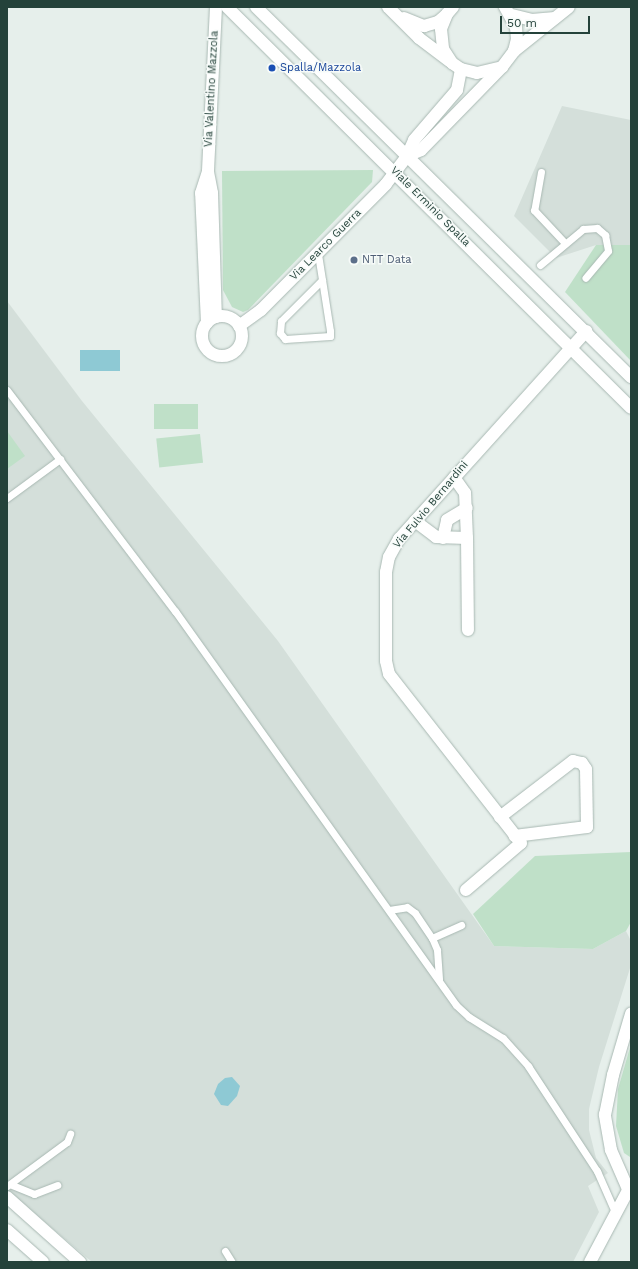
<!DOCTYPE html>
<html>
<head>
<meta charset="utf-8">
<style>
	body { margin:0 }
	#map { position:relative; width:638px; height:1269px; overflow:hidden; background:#e6efeb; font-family:"Work Sans",sans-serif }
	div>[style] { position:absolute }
	.built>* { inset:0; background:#d4dfda }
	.green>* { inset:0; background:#bfe0c8; transform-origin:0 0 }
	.water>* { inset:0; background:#8ec9d4; transform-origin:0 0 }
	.roads { filter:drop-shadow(0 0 1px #a8b8b2) drop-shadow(0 0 1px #a8b8b2) }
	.service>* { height:7px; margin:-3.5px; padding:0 3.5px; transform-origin:3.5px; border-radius:3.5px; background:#fff }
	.minor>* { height:12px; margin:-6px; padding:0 6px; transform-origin:6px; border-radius:6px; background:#fff }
	.minor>.ring { margin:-6px; padding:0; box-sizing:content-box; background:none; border:12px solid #fff; border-radius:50% }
	.secondary>* { height:12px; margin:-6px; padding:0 6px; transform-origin:6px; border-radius:6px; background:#fff }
	.dots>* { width:11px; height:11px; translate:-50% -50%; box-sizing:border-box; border:2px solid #f7fbf9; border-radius:50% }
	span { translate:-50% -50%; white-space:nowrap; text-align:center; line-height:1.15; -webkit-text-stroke:3px #f7fbf9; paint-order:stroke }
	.transit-label { font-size:11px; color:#164399 }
	.left { translate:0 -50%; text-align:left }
	.street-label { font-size:11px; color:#24423a }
	.service-label { font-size:11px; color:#4e5e75 }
	.frame { position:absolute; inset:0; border:8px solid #24423a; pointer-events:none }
	.scale { position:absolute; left:500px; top:16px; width:90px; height:18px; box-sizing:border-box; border:2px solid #24423a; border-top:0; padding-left:5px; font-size:12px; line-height:14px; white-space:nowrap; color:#24423a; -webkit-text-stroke:3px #f7fbf9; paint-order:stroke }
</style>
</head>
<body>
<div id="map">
	<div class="built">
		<i style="clip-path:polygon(562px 106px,631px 120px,631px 245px,596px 245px,556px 258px,514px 216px)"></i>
		<i style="clip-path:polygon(7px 301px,82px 401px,278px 641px,494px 946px,593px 949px,626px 931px,631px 941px,631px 965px,599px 1067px,589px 1109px,589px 1130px,596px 1158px,608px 1173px,588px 1186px,599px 1212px,573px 1262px,92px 1262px,7px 1190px)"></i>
	</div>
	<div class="green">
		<i style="clip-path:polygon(373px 170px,372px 182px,248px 310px,243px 312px,232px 307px,223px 290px,222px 171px)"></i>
		<i style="clip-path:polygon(596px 245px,631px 245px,631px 361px,565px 292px)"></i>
		<i style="left:154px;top:404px;width:44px;height:25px"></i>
		<i style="clip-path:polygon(7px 431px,25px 456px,7px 469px)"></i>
		<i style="left:200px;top:434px;width:29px;height:44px;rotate:84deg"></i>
		<i style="clip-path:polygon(631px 852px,631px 922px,626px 931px,593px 949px,494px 946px,473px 914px,535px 856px)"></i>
		<i style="clip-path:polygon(631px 1044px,631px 1156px,630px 1157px,624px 1153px,616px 1126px,618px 1089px)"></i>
	</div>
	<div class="water">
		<i style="left:120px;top:350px;width:21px;height:40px;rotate:90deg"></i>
		<i style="clip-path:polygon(232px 1077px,240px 1086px,237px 1096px,228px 1106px,221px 1105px,214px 1094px,218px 1084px,225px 1078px)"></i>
	</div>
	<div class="roads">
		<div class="service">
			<i style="left:541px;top:172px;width:39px;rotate:100deg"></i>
			<i style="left:534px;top:210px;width:45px;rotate:46.8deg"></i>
			<i style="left:318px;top:254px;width:78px;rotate:81.1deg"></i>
			<i style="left:330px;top:331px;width:5px;rotate:90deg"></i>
			<i style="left:330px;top:336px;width:45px;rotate:176.2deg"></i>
			<i style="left:285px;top:339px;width:8px;rotate:-130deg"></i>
			<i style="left:280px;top:333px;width:12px;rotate:-85deg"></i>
			<i style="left:281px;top:321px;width:58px;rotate:-45deg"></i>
			<i style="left:540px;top:265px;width:56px;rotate:-39.9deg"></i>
			<i style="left:583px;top:229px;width:14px;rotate:-4deg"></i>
			<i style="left:597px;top:228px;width:11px;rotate:41deg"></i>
			<i style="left:605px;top:235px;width:16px;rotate:79deg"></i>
			<i style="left:608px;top:251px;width:35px;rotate:130deg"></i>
			<i style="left:7px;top:390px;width:278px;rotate:52.8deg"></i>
			<i style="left:175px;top:611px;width:484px;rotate:54.5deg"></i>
			<i style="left:456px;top:1005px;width:18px;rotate:43deg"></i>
			<i style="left:469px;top:1017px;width:40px;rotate:32deg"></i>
			<i style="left:503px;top:1038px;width:38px;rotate:48deg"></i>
			<i style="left:528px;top:1066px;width:126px;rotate:56.7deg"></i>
			<i style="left:597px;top:1171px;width:47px;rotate:66.2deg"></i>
			<i style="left:7px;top:498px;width:66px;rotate:-36.3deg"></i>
			<i style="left:389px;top:910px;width:18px;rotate:-9deg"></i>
			<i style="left:407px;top:907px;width:10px;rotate:37deg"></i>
			<i style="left:415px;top:913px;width:30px;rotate:56deg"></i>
			<i style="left:432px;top:938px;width:32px;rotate:-24deg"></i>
			<i style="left:432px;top:938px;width:13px;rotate:67deg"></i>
			<i style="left:437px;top:950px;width:29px;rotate:86deg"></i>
			<i style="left:12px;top:1185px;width:24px;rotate:22deg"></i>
			<i style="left:34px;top:1194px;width:25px;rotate:-21deg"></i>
			<i style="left:7px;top:1186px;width:74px;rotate:-36.3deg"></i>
			<i style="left:67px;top:1142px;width:9px;rotate:-69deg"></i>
			<i style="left:225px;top:1251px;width:13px;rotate:58deg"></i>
		</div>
		<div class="minor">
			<i style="left:216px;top:7px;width:165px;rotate:92.8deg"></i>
			<i style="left:208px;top:172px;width:21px;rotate:79deg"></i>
			<i style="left:212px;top:193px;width:124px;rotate:88.2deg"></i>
			<i style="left:388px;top:7px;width:44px;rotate:45deg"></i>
			<i style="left:419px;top:38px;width:38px;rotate:37deg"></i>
			<i style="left:453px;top:7px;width:9px;rotate:131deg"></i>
			<i style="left:447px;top:14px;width:16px;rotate:112deg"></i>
			<i style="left:441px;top:29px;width:20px;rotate:84deg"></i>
			<i style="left:443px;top:49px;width:17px;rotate:57deg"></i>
			<i style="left:452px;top:63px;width:11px;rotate:34deg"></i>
			<i style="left:461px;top:69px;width:16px;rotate:14deg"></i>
			<i style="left:477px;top:73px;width:26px;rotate:-13deg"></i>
			<i style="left:502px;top:67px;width:20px;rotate:-53deg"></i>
			<i style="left:514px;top:51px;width:12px;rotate:-76deg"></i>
			<i style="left:517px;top:39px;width:12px;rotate:-95deg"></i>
			<i style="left:516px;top:27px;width:23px;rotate:-119deg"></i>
			<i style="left:512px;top:15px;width:21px;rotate:14deg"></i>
			<i style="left:532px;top:20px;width:23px;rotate:-5deg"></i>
			<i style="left:404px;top:18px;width:22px;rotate:22deg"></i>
			<i style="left:424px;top:26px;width:15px;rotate:-16deg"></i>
			<i style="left:438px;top:22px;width:11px;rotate:-41deg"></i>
			<i style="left:514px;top:51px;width:70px;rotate:-38.7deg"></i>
			<i style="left:407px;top:156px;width:15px;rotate:-23deg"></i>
			<i style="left:421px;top:150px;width:113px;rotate:-45.7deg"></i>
			<i class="ring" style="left:202px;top:316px;width:28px;height:28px"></i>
			<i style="left:207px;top:323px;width:130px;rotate:-92.6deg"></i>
			<i style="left:201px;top:193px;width:22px;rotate:-72deg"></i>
			<i style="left:239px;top:326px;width:27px;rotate:-36deg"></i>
			<i style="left:261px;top:310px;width:177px;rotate:-45.2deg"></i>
			<i style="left:386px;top:184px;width:35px;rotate:-53deg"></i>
			<i style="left:407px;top:156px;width:17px;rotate:-66deg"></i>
			<i style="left:414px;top:140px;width:66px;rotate:-49.3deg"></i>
			<i style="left:457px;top:90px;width:21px;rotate:-79deg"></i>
			<i style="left:415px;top:521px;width:26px;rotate:37deg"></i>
			<i style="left:436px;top:537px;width:31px;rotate:2deg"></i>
			<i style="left:467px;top:538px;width:45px;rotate:-92.5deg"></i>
			<i style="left:465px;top:493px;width:19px;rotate:-125deg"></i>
			<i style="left:443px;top:538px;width:18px;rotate:-77deg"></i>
			<i style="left:447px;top:520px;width:23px;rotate:-31deg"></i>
			<i style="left:467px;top:538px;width:92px;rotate:89.4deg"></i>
			<i style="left:500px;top:817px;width:92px;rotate:-37.5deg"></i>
			<i style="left:573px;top:761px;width:9px;rotate:13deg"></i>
			<i style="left:582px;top:763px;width:7px;rotate:56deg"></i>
			<i style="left:586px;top:769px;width:58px;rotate:89deg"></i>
			<i style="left:587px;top:827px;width:73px;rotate:172.9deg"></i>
			<i style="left:466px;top:890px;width:72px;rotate:-40.5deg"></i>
			<i style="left:521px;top:843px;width:214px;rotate:-128deg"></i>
			<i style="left:389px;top:674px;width:13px;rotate:-103deg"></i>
			<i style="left:386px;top:661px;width:89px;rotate:-90deg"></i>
			<i style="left:386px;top:572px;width:15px;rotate:-79deg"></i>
			<i style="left:389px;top:557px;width:21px;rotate:-61deg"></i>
			<i style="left:399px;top:539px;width:280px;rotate:-48deg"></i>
		</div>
		<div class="secondary">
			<i style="left:227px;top:7px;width:569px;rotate:44.79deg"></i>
			<i style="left:256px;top:7px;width:527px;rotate:44.62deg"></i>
			<i style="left:628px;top:1189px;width:43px;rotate:-113.6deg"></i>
			<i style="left:611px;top:1150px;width:36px;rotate:-100deg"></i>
			<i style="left:605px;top:1115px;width:41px;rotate:-78.7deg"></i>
			<i style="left:613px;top:1075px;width:64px;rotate:-73.6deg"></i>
			<i style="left:7px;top:1197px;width:98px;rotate:41.7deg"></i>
			<i style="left:7px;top:1230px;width:48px;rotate:41.6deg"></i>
			<i style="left:590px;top:1262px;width:87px;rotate:-62deg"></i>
		</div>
	</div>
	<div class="dots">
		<i style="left:272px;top:68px;background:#1a4fb4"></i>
		<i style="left:354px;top:260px;background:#5c6f8a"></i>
	</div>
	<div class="transit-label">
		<span class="left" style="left:280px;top:68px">Spalla/Mazzola</span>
	</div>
	<div class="street-label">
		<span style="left:212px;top:89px;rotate:-87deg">Via Valentino Mazzola</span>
		<span style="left:430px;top:207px;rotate:45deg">Viale Erminio Spalla</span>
		<span style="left:326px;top:245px;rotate:-45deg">Via Learco Guerra</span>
		<span style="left:431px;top:505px;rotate:-50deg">Via Fulvio Bernardini</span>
	</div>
	<div class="service-label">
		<span class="left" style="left:362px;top:260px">NTT Data</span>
	</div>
	<div class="frame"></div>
	<div class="scale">50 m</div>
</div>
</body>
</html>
